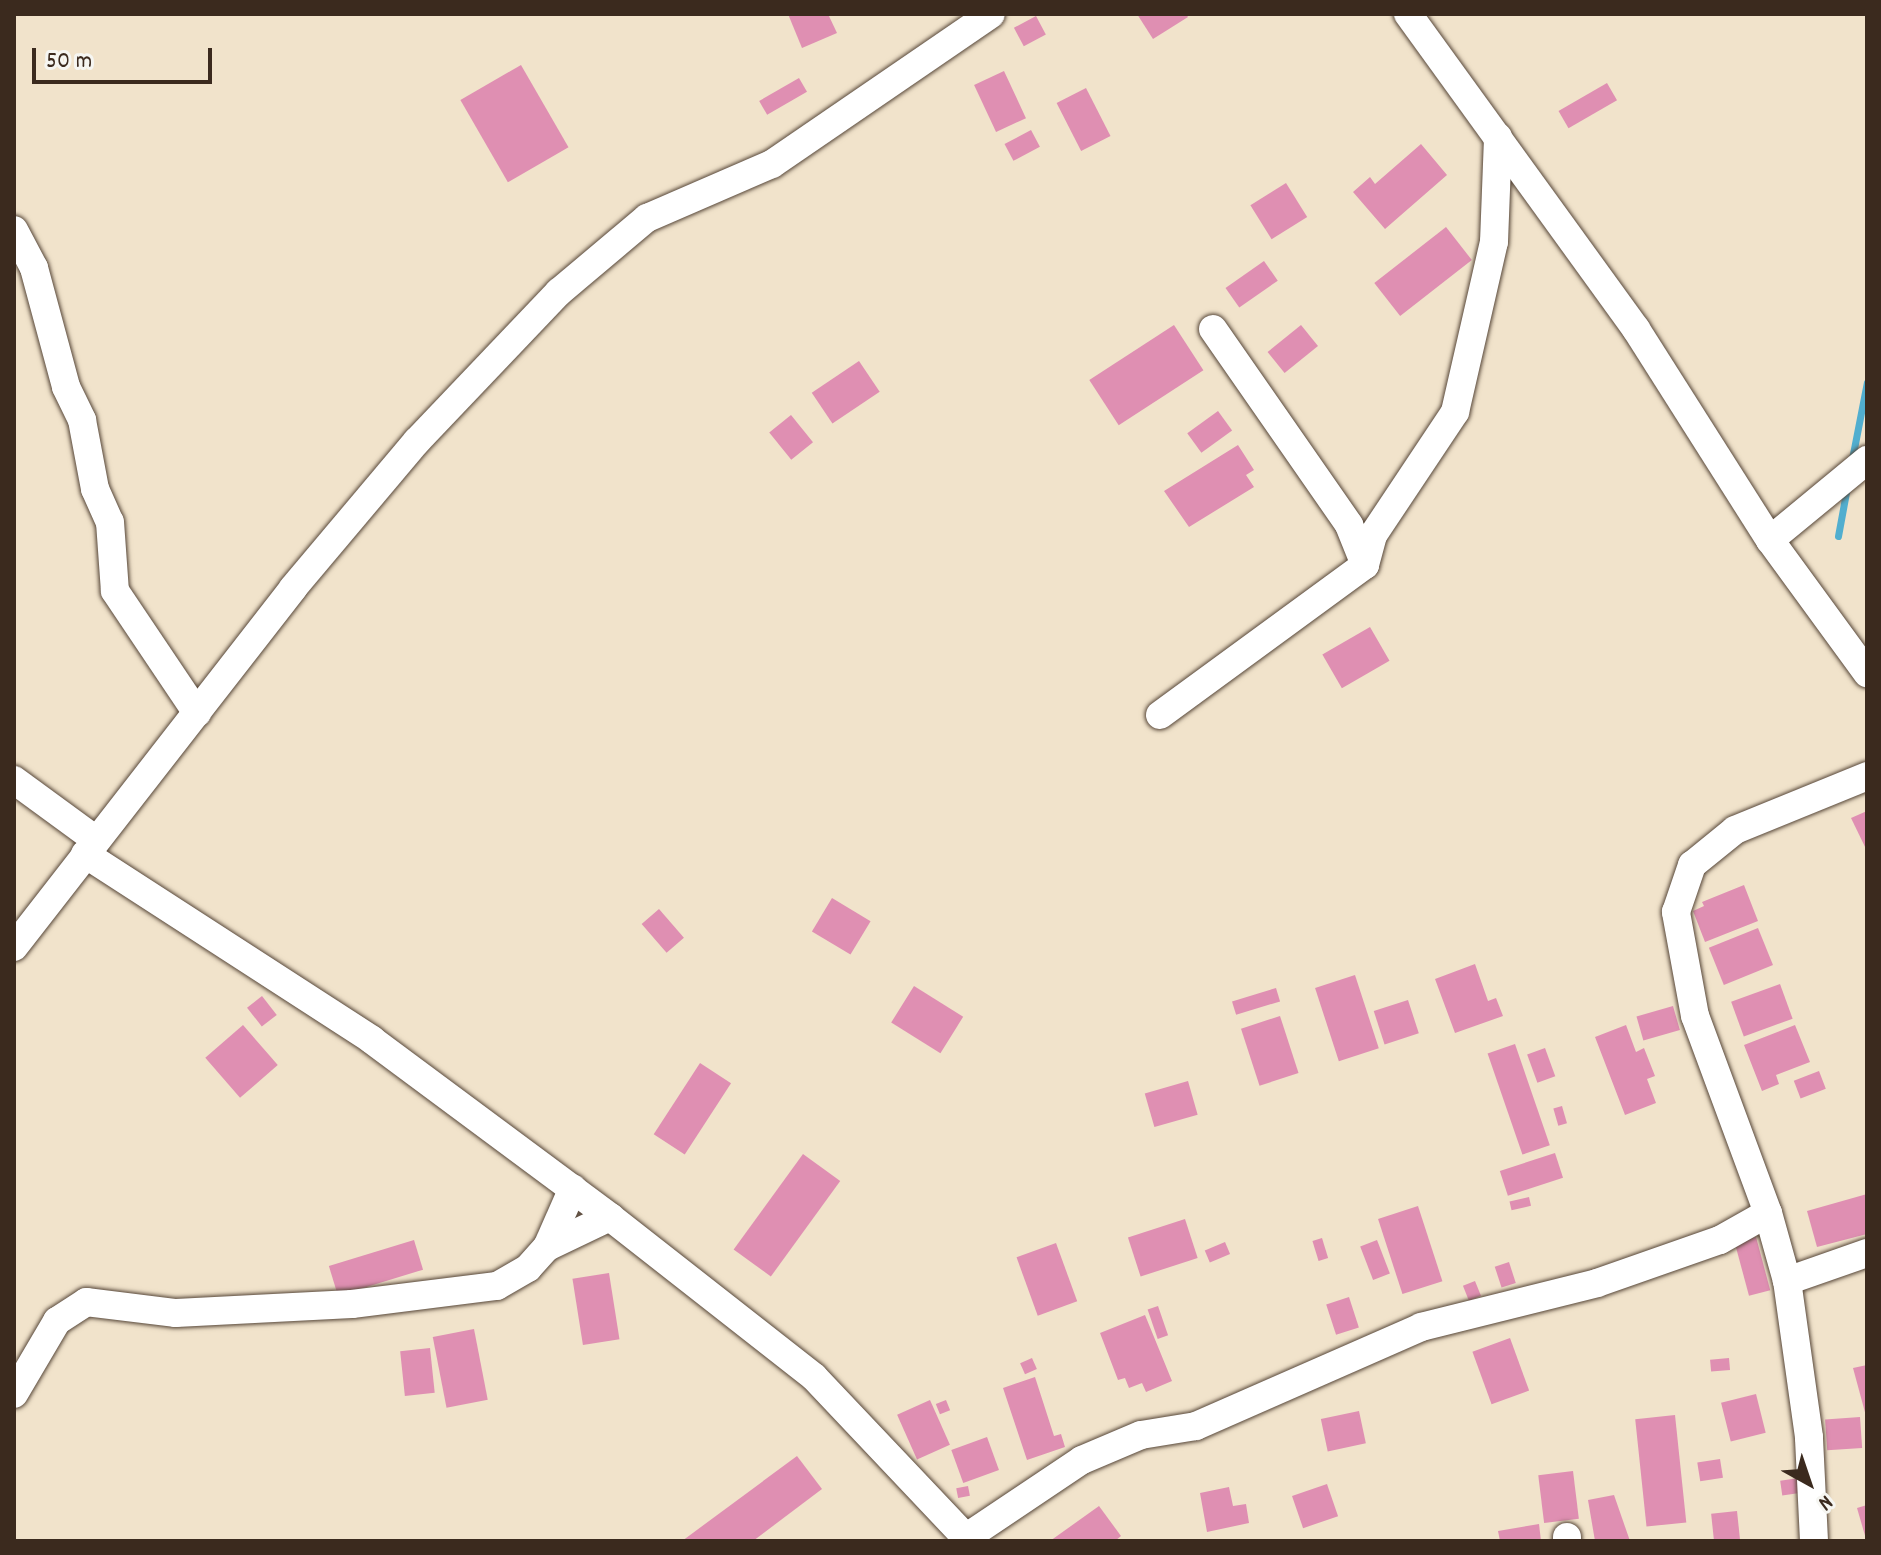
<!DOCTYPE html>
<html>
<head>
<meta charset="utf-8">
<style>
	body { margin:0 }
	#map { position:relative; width:1881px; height:1555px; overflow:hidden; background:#f1e3cb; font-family:Dekko,sans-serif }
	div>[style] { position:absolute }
	.stream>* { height:7px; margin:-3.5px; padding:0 3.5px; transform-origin:3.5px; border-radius:3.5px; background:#51aecf }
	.building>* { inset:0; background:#df8fb2; transform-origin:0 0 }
	.roads { filter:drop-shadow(0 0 2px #564638) drop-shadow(0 0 2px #564638) }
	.minor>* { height:28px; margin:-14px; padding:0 14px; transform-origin:14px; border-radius:14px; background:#fff }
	span { translate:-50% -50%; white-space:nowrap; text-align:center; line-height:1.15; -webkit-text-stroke:6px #f6f6f2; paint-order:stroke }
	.frame { position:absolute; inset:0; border:16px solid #3b2a1e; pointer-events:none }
	.north { position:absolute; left:1769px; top:1443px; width:80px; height:80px; -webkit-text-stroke:6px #f6f6f2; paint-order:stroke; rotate:140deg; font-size:22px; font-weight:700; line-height:32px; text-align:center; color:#3b2a1e }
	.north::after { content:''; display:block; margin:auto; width:28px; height:36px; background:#3b2a1e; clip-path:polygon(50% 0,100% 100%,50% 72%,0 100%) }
	.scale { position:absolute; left:32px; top:48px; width:180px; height:36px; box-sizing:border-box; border:4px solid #3b2a1e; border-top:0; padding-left:10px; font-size:24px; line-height:28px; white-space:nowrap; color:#3b2a1e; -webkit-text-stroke:6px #f6f6f2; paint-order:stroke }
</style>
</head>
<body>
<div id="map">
	<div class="stream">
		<i style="left:1852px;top:459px;width:78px;rotate:-79deg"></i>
		<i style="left:1838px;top:536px;width:50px;rotate:-79.6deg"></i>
	</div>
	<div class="building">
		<i style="clip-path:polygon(788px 14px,828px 14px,837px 33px,802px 48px)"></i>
		<i style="clip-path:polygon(1137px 14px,1186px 14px,1188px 17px,1153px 39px)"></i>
		<i style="left:1036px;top:16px;width:21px;height:25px;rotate:62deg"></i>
		<i style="left:521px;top:65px;width:95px;height:70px;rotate:60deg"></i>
		<i style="left:1004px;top:71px;width:52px;height:33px;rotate:65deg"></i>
		<i style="left:799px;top:78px;width:16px;height:46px;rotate:60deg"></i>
		<i style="left:1607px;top:83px;width:20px;height:56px;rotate:60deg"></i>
		<i style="left:1086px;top:88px;width:54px;height:33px;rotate:63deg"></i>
		<i style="left:1031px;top:130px;width:19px;height:30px;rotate:62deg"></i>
		<i style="clip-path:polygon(1421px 144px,1447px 175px,1385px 229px,1353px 192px,1370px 177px,1375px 184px)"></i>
		<i style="left:1286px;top:183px;width:40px;height:42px;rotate:58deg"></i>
		<i style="left:1446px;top:227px;width:42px;height:91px;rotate:52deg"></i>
		<i style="left:1264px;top:261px;width:24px;height:47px;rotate:55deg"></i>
		<i style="left:1174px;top:325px;width:54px;height:101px;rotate:57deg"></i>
		<i style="left:1301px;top:325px;width:27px;height:43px;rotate:51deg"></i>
		<i style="left:859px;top:361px;width:37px;height:57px;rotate:56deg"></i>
		<i style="left:1218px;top:411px;width:24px;height:38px;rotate:54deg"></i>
		<i style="left:791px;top:415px;width:35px;height:28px;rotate:51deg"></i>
		<i style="clip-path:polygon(1238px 445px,1254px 470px,1246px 475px,1254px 487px,1189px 527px,1164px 491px)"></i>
		<i style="left:1370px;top:627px;width:39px;height:55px;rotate:60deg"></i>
		<i style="clip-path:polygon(1867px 811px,1867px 851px,1851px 818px)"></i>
		<i style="clip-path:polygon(1744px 885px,1758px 921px,1705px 942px,1693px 911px,1704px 906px,1702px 902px)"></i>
		<i style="left:832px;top:898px;width:45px;height:39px;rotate:31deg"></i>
		<i style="left:659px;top:909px;width:38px;height:23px;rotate:49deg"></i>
		<i style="left:1758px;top:928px;width:40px;height:53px;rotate:68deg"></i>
		<i style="clip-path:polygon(1475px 964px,1488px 1001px,1496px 998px,1503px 1016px,1455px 1033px,1435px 979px)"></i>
		<i style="left:1355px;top:975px;width:77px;height:42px;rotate:72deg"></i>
		<i style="left:1780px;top:984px;width:37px;height:52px;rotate:70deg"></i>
		<i style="left:914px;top:986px;width:58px;height:43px;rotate:32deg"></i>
		<i style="left:1276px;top:988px;width:14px;height:46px;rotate:73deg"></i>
		<i style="left:262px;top:996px;width:24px;height:19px;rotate:52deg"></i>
		<i style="left:1408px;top:1000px;width:35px;height:36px;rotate:72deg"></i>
		<i style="left:1673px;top:1006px;width:25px;height:38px;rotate:74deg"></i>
		<i style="left:1280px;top:1016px;width:60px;height:41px;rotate:72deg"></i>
		<i style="left:243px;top:1025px;width:53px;height:50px;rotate:49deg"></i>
		<i style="clip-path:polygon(1626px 1025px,1636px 1052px,1644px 1048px,1655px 1076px,1647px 1079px,1656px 1103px,1625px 1115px,1595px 1037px)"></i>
		<i style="clip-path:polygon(1795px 1025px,1810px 1062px,1776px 1075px,1779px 1084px,1762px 1091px,1744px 1045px)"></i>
		<i style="left:1515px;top:1044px;width:107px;height:29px;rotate:71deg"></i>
		<i style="left:1545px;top:1048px;width:30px;height:19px;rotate:70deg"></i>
		<i style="left:700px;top:1063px;width:37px;height:85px;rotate:33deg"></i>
		<i style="left:1819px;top:1071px;width:19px;height:27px;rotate:69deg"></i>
		<i style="left:1188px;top:1081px;width:35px;height:45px;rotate:74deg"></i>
		<i style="left:1562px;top:1106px;width:18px;height:9px;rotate:74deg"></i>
		<i style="left:1555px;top:1153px;width:26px;height:58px;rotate:72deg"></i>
		<i style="left:803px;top:1154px;width:46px;height:118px;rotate:36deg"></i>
		<i style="clip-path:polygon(1867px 1194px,1867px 1234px,1817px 1247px,1807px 1211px)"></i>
		<i style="left:1529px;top:1197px;width:9px;height:20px;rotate:77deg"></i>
		<i style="left:1418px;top:1206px;width:79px;height:42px;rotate:72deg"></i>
		<i style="left:1185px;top:1219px;width:41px;height:60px;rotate:72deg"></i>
		<i style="left:1756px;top:1237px;width:55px;height:22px;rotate:75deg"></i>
		<i style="left:1322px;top:1238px;width:21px;height:10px;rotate:73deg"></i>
		<i style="left:414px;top:1240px;width:31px;height:89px;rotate:73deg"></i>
		<i style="left:1377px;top:1240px;width:36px;height:18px;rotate:69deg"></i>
		<i style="left:1225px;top:1242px;width:13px;height:22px;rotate:67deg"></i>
		<i style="left:1056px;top:1243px;width:62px;height:42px;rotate:70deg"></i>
		<i style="left:1509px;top:1262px;width:22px;height:15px;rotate:72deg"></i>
		<i style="left:609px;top:1273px;width:67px;height:37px;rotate:81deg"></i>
		<i style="left:1475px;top:1281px;width:16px;height:13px;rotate:68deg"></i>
		<i style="left:1349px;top:1297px;width:32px;height:24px;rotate:72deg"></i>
		<i style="left:1158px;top:1306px;width:31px;height:11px;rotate:71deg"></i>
		<i style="clip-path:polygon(1145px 1315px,1172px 1381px,1146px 1392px,1142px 1383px,1129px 1388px,1125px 1378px,1118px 1380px,1100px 1333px)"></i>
		<i style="left:474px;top:1329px;width:72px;height:42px;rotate:79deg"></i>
		<i style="left:1510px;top:1338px;width:56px;height:40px;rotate:70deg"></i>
		<i style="left:430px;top:1348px;width:45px;height:30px;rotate:84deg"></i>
		<i style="left:1032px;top:1358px;width:12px;height:13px;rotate:66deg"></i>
		<i style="left:1729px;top:1358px;width:12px;height:19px;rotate:85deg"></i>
		<i style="clip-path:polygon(1867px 1365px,1867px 1416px,1866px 1416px,1853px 1368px)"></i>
		<i style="clip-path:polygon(1035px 1377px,1054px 1436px,1061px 1434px,1065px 1447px,1027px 1460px,1003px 1388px)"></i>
		<i style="left:1756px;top:1394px;width:40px;height:36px;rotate:76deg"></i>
		<i style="left:930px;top:1400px;width:49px;height:36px;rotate:66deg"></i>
		<i style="left:946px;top:1400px;width:11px;height:11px;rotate:68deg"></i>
		<i style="left:1359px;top:1411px;width:33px;height:39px;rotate:78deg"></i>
		<i style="left:1675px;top:1415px;width:108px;height:40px;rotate:84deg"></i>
		<i style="left:1860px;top:1417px;width:31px;height:35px;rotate:86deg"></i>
		<i style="left:987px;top:1437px;width:35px;height:38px;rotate:70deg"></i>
		<i style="clip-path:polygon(797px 1456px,822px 1489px,753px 1541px,682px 1541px)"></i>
		<i style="left:1720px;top:1459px;width:19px;height:23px;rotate:81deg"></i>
		<i style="left:1573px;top:1471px;width:48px;height:35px;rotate:83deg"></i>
		<i style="left:1799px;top:1478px;width:15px;height:19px;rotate:82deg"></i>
		<i style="left:1327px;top:1484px;width:34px;height:37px;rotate:71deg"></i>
		<i style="left:968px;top:1486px;width:10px;height:12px;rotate:79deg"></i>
		<i style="clip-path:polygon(1229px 1487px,1233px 1506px,1246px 1504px,1249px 1523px,1207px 1532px,1200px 1493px)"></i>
		<i style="clip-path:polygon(1614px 1495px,1630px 1541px,1595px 1541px,1588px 1500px)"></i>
		<i style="clip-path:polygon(1867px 1505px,1867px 1539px,1866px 1539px,1857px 1508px)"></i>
		<i style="clip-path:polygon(1099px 1506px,1121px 1536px,1115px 1541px,1050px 1541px)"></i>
		<i style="left:1737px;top:1511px;width:30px;height:26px;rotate:84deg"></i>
		<i style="clip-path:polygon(1539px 1524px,1541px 1541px,1500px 1541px,1498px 1531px)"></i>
	</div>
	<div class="roads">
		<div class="minor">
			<i style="left:1408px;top:14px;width:389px;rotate:54.1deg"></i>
			<i style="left:1636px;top:329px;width:250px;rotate:57.6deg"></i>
			<i style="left:1770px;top:540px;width:165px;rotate:53.9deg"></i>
			<i style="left:14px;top:230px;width:43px;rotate:62.2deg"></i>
			<i style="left:34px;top:268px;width:123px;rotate:74.9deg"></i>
			<i style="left:66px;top:387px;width:37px;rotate:64deg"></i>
			<i style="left:82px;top:420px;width:70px;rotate:79.3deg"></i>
			<i style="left:95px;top:489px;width:36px;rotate:66deg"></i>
			<i style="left:110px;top:522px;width:69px;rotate:85.9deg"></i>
			<i style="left:115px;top:591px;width:147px;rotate:56.1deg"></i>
			<i style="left:1213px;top:329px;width:239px;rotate:55.2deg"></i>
			<i style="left:1349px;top:525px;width:43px;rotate:68.2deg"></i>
			<i style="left:1770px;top:540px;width:126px;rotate:-39.5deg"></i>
			<i style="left:1160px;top:715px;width:254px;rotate:-36.2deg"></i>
			<i style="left:1365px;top:565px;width:31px;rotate:-75deg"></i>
			<i style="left:1373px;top:535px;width:148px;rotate:-56.3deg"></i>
			<i style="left:1455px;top:412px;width:174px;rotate:-77.1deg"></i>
			<i style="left:1494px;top:242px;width:105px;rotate:-87.8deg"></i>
			<i style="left:14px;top:780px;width:102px;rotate:36.2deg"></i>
			<i style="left:85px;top:854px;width:342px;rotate:32.9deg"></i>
			<i style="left:372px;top:1040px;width:297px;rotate:36.6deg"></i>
			<i style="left:610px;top:1217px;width:259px;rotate:38.1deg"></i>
			<i style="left:814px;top:1377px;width:226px;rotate:46.6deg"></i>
			<i style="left:14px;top:947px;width:455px;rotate:-52.1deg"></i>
			<i style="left:293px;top:588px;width:192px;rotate:-49.9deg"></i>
			<i style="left:417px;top:441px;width:206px;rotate:-46.4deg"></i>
			<i style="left:559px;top:292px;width:115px;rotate:-40.1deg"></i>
			<i style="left:647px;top:218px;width:136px;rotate:-23.4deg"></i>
			<i style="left:772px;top:164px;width:265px;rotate:-34.4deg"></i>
			<i style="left:547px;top:1247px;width:70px;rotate:-25.5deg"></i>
			<i style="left:1787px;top:1281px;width:85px;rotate:-19.3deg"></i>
			<i style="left:14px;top:1394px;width:85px;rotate:-59.5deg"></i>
			<i style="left:57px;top:1321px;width:35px;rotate:-33deg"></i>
			<i style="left:86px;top:1302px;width:91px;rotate:7deg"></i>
			<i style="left:176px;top:1313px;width:176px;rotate:-2.9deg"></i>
			<i style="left:352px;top:1304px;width:146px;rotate:-7.1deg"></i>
			<i style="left:497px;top:1286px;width:36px;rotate:-30deg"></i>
			<i style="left:528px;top:1268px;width:28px;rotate:-48deg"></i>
			<i style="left:547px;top:1247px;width:64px;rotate:-66.2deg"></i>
			<i style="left:967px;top:1537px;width:138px;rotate:-33.8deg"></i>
			<i style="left:1082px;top:1460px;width:64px;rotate:-23deg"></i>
			<i style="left:1141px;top:1435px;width:56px;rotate:-9.3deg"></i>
			<i style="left:1196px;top:1426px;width:246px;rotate:-23.7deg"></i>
			<i style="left:1421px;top:1327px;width:181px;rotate:-14deg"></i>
			<i style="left:1597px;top:1283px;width:130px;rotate:-19.3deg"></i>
			<i style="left:1720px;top:1240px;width:55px;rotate:-29.4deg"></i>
			<i style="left:1567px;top:1541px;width:4px;rotate:-90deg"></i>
			<i style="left:1814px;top:1541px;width:104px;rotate:-92.8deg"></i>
			<i style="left:1809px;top:1437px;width:158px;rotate:-98deg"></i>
			<i style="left:1787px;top:1281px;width:71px;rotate:-105.6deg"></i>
			<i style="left:1768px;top:1213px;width:210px;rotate:-110.3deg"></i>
			<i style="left:1695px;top:1016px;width:106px;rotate:-100.4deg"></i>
			<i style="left:1676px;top:912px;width:50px;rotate:-71.2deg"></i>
			<i style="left:1692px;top:865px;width:55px;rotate:-39.1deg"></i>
			<i style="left:1735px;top:830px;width:143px;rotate:-22.2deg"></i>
		</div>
	</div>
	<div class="frame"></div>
	<div class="north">N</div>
	<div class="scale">50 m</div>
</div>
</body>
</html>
